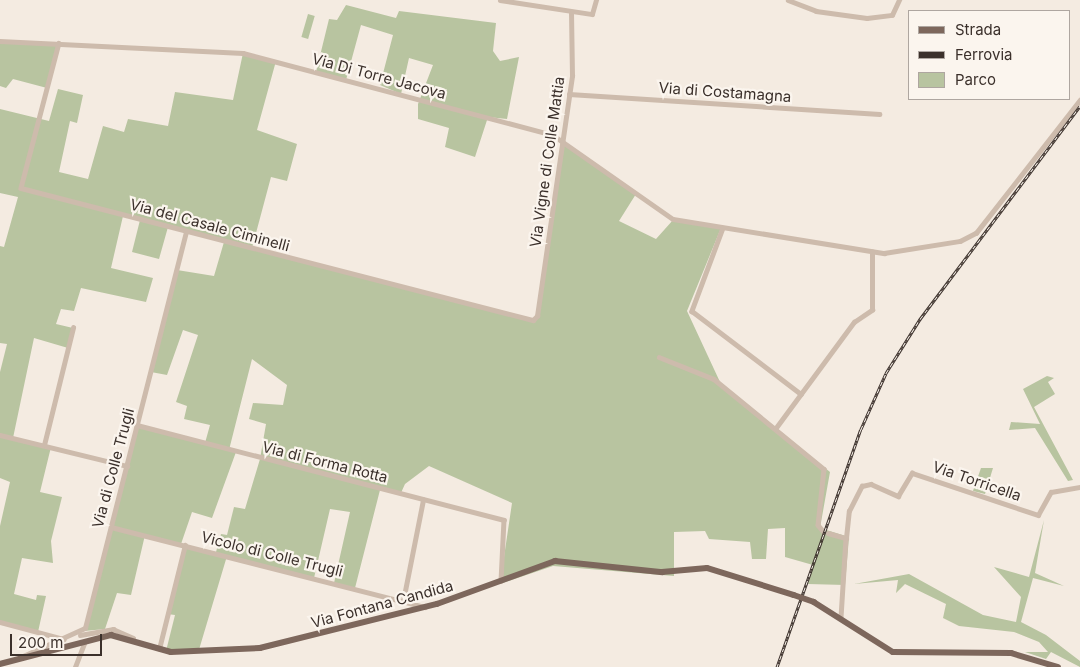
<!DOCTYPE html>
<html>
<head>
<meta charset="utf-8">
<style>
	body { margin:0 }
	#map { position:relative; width:1080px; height:667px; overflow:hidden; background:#f4ebe1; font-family:Inter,sans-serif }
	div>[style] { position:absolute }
	.green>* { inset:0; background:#b8c4a0; transform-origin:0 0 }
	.minor>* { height:4.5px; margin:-2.25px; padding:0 2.25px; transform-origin:2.25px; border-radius:2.25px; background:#cdbbac }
	.major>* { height:5.5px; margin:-2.75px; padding:0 2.75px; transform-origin:2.75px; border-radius:2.75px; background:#7d675c }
	.rail>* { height:3px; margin-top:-1.5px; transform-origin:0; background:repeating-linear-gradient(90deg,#fbf5ee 0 4px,#3b302b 0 8px); box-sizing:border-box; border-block:1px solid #3b302b }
	.major-bridge>* { height:5.5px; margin:-2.75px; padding:0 2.75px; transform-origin:2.75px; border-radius:2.75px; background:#7d675c }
	span { translate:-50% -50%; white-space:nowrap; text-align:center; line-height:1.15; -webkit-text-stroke:4.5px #fbf5ee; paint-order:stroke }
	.street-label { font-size:15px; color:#3b302b }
	.legend { position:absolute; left:908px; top:10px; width:162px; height:90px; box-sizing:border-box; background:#fbf5ee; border:1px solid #aea6a0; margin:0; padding:6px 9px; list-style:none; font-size:15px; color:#3b302b }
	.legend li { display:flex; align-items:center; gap:10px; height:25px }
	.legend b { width:25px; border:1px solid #aea6a0 }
	.scale { position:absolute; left:10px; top:634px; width:92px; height:22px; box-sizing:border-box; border:2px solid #3b302b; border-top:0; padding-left:6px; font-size:15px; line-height:18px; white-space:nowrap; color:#3b302b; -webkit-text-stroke:4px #fbf5ee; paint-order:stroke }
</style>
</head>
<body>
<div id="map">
	<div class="green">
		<i style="clip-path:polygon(346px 5px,396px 18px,399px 11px,496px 23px,493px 51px,500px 61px,519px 57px,507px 119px,488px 117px,475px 157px,445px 147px,449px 128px,418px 119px,418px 104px,433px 65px,409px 58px,401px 94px,380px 85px,393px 35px,361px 25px,346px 80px,316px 72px,329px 19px,337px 20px)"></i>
		<i style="left:308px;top:14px;width:7px;height:24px;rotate:16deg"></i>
		<i style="clip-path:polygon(0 41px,59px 43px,47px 88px,13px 79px,6px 88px,0 86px)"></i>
		<i style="clip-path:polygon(243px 53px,276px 61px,257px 130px,297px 144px,287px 181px,271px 177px,252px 248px,530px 320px,537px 316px,562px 140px,636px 194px,619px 221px,656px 239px,673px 220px,721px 228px,687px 311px,720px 382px,830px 472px,820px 528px,849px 537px,845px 585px,808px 584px,813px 565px,785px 557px,785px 528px,768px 529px,766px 559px,752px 559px,750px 542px,709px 539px,705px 531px,674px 532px,674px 576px,553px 566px,500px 584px,512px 503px,429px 466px,405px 484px,400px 495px,380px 490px,355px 588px,334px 583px,350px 512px,330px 509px,314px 578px,227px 556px,198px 653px,166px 651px,175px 615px,167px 614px,185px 545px,216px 552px,221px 534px,227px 535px,234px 507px,245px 509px,260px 459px,266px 424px,249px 419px,253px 403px,283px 405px,287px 385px,252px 359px,229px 450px,236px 452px,212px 518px,192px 512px,181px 544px,145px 535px,131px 595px,117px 593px,105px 629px,84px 631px,137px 425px,205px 443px,210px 425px,184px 419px,187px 406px,176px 402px,198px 335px,183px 330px,167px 375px,151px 372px,177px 270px,214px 276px,224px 242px,168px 227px,159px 259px,132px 252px,140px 220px,123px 216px,111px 268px,153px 278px,146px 302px,81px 288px,74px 311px,61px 309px,56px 324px,73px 328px,68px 348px,34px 338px,13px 438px,51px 447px,40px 492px,62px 497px,51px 541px,53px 563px,22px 558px,14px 594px,36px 600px,37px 595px,46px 596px,38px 632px,0 622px,0 526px,10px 482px,0 478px,0 372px,7px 344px,0 343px,0 246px,4px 247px,18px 197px,0 193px,0 109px,49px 121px,58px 89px,83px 95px,77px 123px,70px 121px,59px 172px,88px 179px,103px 126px,124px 132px,128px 119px,168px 126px,175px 92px,233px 100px)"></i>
		<i style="clip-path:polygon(1047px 376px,1054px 378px,1048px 382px,1055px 394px,1034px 407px,1073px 480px,1068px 481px,1035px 428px,1009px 430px,1011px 422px,1040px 424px,1023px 389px)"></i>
		<i style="clip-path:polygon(981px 468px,993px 468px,985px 494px,973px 491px)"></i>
		<i style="clip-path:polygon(1044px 520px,1035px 573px,1064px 586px,1033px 578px,1021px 622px,1046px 635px,1080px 661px,1080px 667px,1051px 652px,1046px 659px,1025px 652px,1048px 652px,1039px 642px,1014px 632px,959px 626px,943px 618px,946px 604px,905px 584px,896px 593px,898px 580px,854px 584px,909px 574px,983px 615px,1016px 622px,1021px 597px,994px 567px,1029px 577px)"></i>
	</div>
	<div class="minor">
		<i style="left:500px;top:0;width:93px;rotate:8.7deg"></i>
		<i style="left:592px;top:14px;width:15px;rotate:-74deg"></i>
		<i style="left:788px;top:0;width:30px;rotate:21deg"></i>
		<i style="left:816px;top:11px;width:51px;rotate:7.8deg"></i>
		<i style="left:867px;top:18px;width:25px;rotate:-7deg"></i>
		<i style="left:892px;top:15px;width:17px;rotate:-65deg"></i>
		<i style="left:0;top:41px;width:243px;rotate:2.8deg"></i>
		<i style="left:243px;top:53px;width:321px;rotate:14.8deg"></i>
		<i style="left:553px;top:135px;width:146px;rotate:35deg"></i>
		<i style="left:673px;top:219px;width:214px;rotate:9.2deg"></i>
		<i style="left:884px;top:253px;width:77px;rotate:-9deg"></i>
		<i style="left:960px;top:241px;width:18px;rotate:-27deg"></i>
		<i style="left:976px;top:233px;width:169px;rotate:-52deg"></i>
		<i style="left:59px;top:43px;width:150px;rotate:104.7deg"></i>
		<i style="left:21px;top:188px;width:529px;rotate:14.46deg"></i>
		<i style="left:533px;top:320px;width:6px;rotate:-45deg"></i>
		<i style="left:537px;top:316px;width:243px;rotate:-81.7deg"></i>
		<i style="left:572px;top:76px;width:64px;rotate:-90.9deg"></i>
		<i style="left:569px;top:94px;width:311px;rotate:3.7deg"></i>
		<i style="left:723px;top:228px;width:89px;rotate:110.5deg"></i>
		<i style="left:692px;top:311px;width:137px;rotate:37.3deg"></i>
		<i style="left:659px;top:357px;width:59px;rotate:21.8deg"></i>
		<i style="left:714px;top:379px;width:142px;rotate:39.3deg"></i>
		<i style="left:824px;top:469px;width:56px;rotate:96.1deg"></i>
		<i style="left:818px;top:525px;width:8px;rotate:50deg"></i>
		<i style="left:137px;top:425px;width:379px;rotate:14.5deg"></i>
		<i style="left:504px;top:520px;width:61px;rotate:92.8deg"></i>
		<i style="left:775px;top:429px;width:133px;rotate:-53.6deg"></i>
		<i style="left:854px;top:322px;width:22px;rotate:-34deg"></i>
		<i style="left:872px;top:310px;width:58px;rotate:-90deg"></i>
		<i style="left:0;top:435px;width:131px;rotate:13.7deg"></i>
		<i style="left:44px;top:445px;width:121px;rotate:-76.1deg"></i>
		<i style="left:111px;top:527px;width:324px;rotate:14.3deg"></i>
		<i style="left:828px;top:533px;width:19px;rotate:16deg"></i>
		<i style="left:846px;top:538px;width:80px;rotate:93.6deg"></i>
		<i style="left:846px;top:538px;width:27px;rotate:-84deg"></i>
		<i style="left:849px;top:511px;width:28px;rotate:-63deg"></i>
		<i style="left:862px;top:486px;width:9px;rotate:-13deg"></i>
		<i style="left:871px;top:484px;width:30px;rotate:24deg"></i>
		<i style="left:898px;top:496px;width:27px;rotate:-59deg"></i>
		<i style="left:912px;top:473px;width:133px;rotate:18.4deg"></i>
		<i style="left:1038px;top:515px;width:26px;rotate:-61deg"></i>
		<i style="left:1051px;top:492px;width:29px;rotate:-10deg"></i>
		<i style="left:403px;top:601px;width:103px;rotate:-78.8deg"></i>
		<i style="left:0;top:622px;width:66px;rotate:14.9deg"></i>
		<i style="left:80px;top:635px;width:34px;rotate:-10deg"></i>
		<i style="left:113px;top:629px;width:22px;rotate:24deg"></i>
		<i style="left:159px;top:649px;width:107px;rotate:-76deg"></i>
		<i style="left:23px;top:656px;width:68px;rotate:-24.3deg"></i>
		<i style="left:85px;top:628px;width:409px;rotate:-75.7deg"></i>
		<i style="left:75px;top:667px;width:25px;rotate:-69deg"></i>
	</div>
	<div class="major">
		<i style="left:814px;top:602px;width:93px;rotate:32.3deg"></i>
		<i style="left:893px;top:652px;width:118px;rotate:0.5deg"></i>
		<i style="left:1011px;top:653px;width:49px;rotate:16.6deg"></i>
		<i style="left:0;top:664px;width:115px;rotate:-14.6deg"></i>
		<i style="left:111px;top:635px;width:62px;rotate:15.8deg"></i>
		<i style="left:171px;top:652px;width:89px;rotate:-2.6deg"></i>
		<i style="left:260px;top:648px;width:182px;rotate:-14deg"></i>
		<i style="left:437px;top:604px;width:126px;rotate:-20deg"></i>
		<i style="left:555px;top:561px;width:108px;rotate:5.9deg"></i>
		<i style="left:662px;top:572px;width:45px;rotate:-5.1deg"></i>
		<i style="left:707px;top:568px;width:91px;rotate:17.2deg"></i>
	</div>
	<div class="rail">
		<i style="left:777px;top:667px;width:252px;rotate:-70.6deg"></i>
		<i style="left:861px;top:429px;width:61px;rotate:-65.9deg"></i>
		<i style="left:886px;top:373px;width:64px;rotate:-57.8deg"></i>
		<i style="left:920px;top:319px;width:266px;rotate:-53.1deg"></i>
	</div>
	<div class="major-bridge">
		<i style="left:794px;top:595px;width:21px;rotate:19deg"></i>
	</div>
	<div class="street-label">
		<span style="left:379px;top:76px;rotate:15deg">Via Di Torre Jacova</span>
		<span style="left:725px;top:92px;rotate:4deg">Via di Costamagna</span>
		<span style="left:547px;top:162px;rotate:-82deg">Via Vigne di Colle Mattia</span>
		<span style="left:210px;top:225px;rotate:15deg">Via del Casale Ciminelli</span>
		<span style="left:325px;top:462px;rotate:14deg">Via di Forma Rotta</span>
		<span style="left:113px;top:468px;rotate:-75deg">Via di Colle Trugli</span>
		<span style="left:977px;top:481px;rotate:19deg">Via Torricella</span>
		<span style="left:272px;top:554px;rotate:14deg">Vicolo di Colle Trugli</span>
		<span style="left:382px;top:604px;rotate:-15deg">Via Fontana Candida</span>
	</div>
	<ul class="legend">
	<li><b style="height:6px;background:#7d675c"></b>Strada</li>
	<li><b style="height:6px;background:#3b302b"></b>Ferrovia</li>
	<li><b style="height:14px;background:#b8c4a0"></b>Parco</li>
	</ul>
	<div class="scale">200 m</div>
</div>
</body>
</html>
